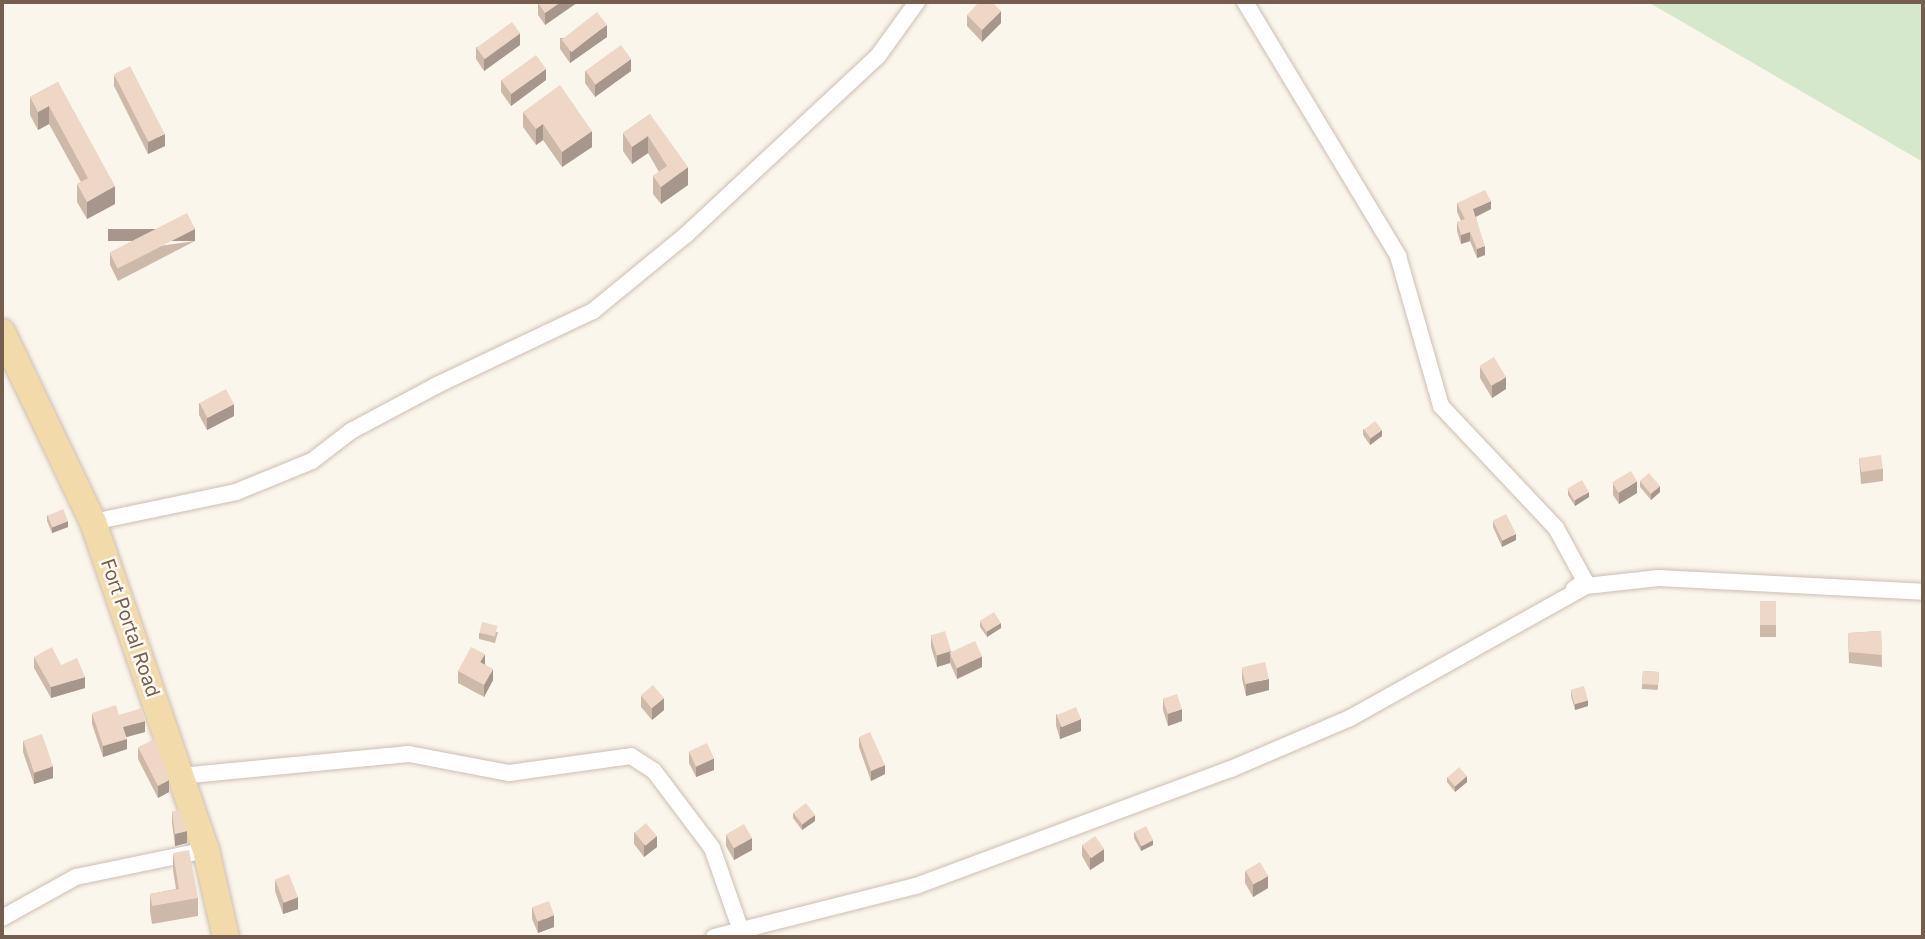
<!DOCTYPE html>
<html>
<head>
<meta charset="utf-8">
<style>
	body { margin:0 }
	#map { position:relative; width:1925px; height:939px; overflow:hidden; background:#fbf6ec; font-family:Inter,sans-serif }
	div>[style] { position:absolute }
	.green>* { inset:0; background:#d6e8cb }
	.roads { filter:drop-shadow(0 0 2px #cdbeb2) drop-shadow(0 0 2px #cdbeb2) }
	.minor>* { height:16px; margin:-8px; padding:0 8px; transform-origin:8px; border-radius:8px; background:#fff }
	.primary>* { height:26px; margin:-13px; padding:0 13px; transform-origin:13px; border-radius:13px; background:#f3daab }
	.wall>* { inset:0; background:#cdb9aa; transform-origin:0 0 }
	.shaded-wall>* { inset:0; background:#a7968b; transform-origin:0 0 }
	.building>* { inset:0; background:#eed7c6; transform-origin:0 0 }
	span { translate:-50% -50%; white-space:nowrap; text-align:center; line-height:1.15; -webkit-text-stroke:5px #fefaf2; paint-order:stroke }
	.street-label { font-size:19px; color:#755e50 }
	.frame { position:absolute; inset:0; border:4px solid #755e50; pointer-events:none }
</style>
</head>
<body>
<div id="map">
	<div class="green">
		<i style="clip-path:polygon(1648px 2px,1923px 2px,1923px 162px)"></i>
	</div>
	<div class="roads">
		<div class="minor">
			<i style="left:1245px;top:2px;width:297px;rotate:58.9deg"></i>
			<i style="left:1398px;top:256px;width:156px;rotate:74deg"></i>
			<i style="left:1441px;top:406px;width:168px;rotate:46.7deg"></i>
			<i style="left:1556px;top:528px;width:60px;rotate:61.3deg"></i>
			<i style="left:1585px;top:581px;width:14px;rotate:144deg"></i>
			<i style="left:93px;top:522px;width:146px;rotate:-11.8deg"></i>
			<i style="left:236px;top:492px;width:82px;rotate:-22.2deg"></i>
			<i style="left:312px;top:461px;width:49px;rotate:-37.6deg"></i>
			<i style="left:351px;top:431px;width:98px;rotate:-28.1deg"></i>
			<i style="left:437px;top:385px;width:173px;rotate:-25.4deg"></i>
			<i style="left:593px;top:311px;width:120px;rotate:-39.3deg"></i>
			<i style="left:686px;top:235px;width:262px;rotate:-43deg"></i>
			<i style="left:878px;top:56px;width:67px;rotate:-54.2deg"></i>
			<i style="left:180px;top:776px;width:230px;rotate:-5.5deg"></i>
			<i style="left:409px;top:754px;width:102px;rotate:10.8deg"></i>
			<i style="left:509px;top:773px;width:123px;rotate:-7.9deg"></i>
			<i style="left:631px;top:756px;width:27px;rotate:33deg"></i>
			<i style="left:654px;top:771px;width:96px;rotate:53deg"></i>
			<i style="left:712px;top:848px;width:85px;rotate:70.7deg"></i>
			<i style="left:2px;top:918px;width:85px;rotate:-29deg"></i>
			<i style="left:76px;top:877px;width:133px;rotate:-11.7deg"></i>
			<i style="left:714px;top:937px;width:208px;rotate:-14.2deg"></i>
			<i style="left:916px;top:886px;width:336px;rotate:-20.4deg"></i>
			<i style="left:1231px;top:769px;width:129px;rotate:-23.2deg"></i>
			<i style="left:1350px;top:718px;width:270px;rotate:-29.2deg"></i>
			<i style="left:1586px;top:586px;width:73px;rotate:-6.3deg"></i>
			<i style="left:1659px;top:578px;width:264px;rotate:3deg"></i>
		</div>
		<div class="primary">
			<i style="left:2px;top:332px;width:211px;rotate:64.4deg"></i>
			<i style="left:93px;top:522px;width:347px;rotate:71deg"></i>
			<i style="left:206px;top:850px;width:89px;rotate:77.1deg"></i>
		</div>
	</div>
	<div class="wall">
		<i style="clip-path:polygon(578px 2px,545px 25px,538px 15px,538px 3px)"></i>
		<i style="clip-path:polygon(967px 15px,1001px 23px,982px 42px,967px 26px)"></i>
		<i style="clip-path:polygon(607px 37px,570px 63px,560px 49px,560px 38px)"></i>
		<i style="clip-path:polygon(520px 45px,484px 71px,476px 59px,476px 47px)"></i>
		<i style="clip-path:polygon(585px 71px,631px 71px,595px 97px,585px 83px)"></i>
		<i style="clip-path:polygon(114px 75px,165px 146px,148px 154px,114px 86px)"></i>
		<i style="clip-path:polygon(501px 80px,546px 80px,511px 106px,501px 92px)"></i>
		<i style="clip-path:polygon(58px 82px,115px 204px,87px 219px,77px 202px,77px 184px,81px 182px,49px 124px,38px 130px,30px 115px,30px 97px)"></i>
		<i style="clip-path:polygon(523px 112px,592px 147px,562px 167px,543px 140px,536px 145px,523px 127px)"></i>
		<i style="clip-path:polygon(650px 114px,688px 185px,661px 204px,653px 194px,653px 176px,659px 172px,648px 153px,632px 164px,623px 151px,623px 133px)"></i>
		<i style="clip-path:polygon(1457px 203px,1491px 209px,1476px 217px,1485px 255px,1477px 258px,1470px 241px,1461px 244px,1457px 231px,1457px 222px,1461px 221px,1457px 212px)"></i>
		<i style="clip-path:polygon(195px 241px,118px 281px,110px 265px,110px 253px)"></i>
		<i style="clip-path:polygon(1480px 366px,1506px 389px,1492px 398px,1480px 378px)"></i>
		<i style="clip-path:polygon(199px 403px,234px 416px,207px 430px,199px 415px)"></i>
		<i style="clip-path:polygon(1363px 429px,1382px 436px,1370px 445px,1363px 435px)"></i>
		<i style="clip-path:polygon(1859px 458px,1883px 469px,1883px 481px,1861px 484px)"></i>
		<i style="clip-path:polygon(1640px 481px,1660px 492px,1651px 500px,1640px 487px)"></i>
		<i style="clip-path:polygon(1613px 483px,1637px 493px,1619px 504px,1613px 495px)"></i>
		<i style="clip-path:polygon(1568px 489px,1589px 497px,1575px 506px,1568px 495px)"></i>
		<i style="clip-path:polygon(47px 515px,68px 527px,52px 533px,47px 521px)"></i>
		<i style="clip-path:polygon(1493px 521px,1516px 540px,1502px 547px,1493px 527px)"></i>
		<i style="left:1760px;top:601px;width:16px;height:36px"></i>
		<i style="clip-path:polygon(980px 621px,1001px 628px,987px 637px,980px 627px)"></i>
		<i style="clip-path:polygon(1881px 631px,1882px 667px,1849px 663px,1848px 633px)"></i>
		<i style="clip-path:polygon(498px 632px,495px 643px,479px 639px,479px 633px)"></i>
		<i style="clip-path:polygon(931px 635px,951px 652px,982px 667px,957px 679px,950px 663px,937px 667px,931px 647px)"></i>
		<i style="clip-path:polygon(34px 657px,85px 688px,51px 698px,34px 668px)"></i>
		<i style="clip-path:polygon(485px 664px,493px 680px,484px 697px,458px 683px,458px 671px)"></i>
		<i style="clip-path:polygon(1242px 668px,1269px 690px,1246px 696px,1242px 679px)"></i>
		<i style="left:1643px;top:671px;width:16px;height:18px;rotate:4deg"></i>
		<i style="clip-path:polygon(1571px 690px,1588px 706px,1575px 710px,1571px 696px)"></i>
		<i style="clip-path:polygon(641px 696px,664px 710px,652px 720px,641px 707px)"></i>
		<i style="clip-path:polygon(1163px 698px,1182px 721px,1168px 726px,1163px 710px)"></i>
		<i style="clip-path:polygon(92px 713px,119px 715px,145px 732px,126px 737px,127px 749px,103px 757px,92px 724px)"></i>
		<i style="clip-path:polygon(1056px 714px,1081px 731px,1060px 739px,1056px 726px)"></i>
		<i style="clip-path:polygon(859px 737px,885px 774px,871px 781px,859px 747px)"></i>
		<i style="clip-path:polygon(23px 741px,53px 778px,34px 784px,23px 752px)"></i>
		<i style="clip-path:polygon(138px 747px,169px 792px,158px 798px,138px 759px)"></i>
		<i style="clip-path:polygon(689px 751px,714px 770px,696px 777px,689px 763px)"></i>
		<i style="clip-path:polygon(1447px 777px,1467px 782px,1455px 792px,1447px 782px)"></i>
		<i style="clip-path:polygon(172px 811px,187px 843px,175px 846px,172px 823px)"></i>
		<i style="clip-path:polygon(793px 813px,815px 821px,802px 830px,793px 818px)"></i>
		<i style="clip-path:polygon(634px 832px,657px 847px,644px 857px,634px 844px)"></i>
		<i style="clip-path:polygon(1134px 832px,1153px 845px,1141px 851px,1134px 838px)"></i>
		<i style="clip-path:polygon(726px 834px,752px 850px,734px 860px,726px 846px)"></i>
		<i style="clip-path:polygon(1082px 845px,1104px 861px,1090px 870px,1082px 856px)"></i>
		<i style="clip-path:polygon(173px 853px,198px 898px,198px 916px,152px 924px,150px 911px,150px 894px,176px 889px,173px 870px)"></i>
		<i style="clip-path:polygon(1245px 871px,1268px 888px,1253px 897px,1245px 883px)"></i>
		<i style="clip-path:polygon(275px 880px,298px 909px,283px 914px,275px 891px)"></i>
		<i style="clip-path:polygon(532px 907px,554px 927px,538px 933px,532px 919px)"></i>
	</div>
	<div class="shaded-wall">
		<i style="clip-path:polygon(561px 2px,578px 2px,545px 25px,545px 13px)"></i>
		<i style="clip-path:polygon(1001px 11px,1001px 23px,982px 42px,982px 30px)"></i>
		<i style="clip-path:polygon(607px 25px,607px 37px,570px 63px,570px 51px)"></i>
		<i style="clip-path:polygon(520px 33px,520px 45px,484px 71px,484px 59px)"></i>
		<i style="clip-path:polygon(631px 59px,631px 71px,595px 97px,595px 85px)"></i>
		<i style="clip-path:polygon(546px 69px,546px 80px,511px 106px,511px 94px)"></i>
		<i style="clip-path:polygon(49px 106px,49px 124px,38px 130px,38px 112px)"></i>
		<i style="clip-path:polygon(543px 124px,543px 140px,536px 145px,536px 129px)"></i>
		<i style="clip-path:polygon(592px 131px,592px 147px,562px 167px,562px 152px)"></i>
		<i style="clip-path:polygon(165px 134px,165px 146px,148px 154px,148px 142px)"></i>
		<i style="clip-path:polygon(648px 136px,648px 153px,632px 164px,632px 147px)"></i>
		<i style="clip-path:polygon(688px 167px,688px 185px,661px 204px,661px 187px)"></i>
		<i style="clip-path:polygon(115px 186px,115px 204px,87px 219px,87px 202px)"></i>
		<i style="clip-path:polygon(1491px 201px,1491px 209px,1473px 218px,1473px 209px)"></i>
		<i style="left:195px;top:229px;width:12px;height:87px;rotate:90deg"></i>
		<i style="clip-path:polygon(1470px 232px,1470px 241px,1461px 244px,1461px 235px)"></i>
		<i style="clip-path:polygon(1485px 246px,1485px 255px,1477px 258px,1477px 249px)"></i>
		<i style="clip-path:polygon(1506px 377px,1506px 389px,1492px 398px,1492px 386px)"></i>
		<i style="clip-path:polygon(234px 404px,234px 416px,207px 430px,207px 418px)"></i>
		<i style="clip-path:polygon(1382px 430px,1382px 436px,1370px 445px,1370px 439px)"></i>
		<i style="clip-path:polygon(1637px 481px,1637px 493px,1619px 504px,1619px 493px)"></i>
		<i style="clip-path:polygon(1660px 486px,1660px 492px,1651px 500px,1651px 494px)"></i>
		<i style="clip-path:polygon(1589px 492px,1589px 497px,1575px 506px,1575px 500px)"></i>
		<i style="clip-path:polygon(68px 521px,68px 527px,52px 533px,52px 527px)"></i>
		<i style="clip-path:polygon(1516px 534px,1516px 540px,1502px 547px,1502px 541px)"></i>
		<i style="clip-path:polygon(1001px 623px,1001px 628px,987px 637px,987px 631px)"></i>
		<i style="clip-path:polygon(951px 651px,951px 655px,950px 653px,950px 663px,937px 667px,937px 655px)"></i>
		<i style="clip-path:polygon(485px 654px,485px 666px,480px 662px)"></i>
		<i style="clip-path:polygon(982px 656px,982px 667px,957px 679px,957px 668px)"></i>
		<i style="clip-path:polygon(493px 669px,493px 680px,484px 697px,484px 685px)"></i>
		<i style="clip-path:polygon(85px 677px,85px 688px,51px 698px,51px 687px)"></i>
		<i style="clip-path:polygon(1269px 679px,1269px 690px,1246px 696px,1246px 684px)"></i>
		<i style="clip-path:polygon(664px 698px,664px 710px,652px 720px,652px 708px)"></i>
		<i style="clip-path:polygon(1588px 700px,1588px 706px,1575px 710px,1575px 704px)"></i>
		<i style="clip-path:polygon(1182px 709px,1182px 721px,1168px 726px,1168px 714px)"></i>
		<i style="clip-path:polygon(1081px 719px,1081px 731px,1060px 739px,1060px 727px)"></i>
		<i style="clip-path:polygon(145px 721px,145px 732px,123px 738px,123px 727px)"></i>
		<i style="clip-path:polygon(127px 739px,127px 749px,103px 757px,103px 746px)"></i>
		<i style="clip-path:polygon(714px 758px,714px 770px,696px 777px,696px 766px)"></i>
		<i style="clip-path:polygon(885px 765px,885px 774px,871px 781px,871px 771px)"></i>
		<i style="clip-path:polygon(53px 766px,53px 778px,34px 784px,34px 773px)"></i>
		<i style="clip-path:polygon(1467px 776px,1467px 782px,1455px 792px,1455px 786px)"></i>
		<i style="clip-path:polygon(169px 780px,169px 792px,158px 798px,158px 786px)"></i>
		<i style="clip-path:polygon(815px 815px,815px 821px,802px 830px,802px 824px)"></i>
		<i style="clip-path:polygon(187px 831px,187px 843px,175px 846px,175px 834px)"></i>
		<i style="clip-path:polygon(657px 836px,657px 847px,644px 857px,644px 845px)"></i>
		<i style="clip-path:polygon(752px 838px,752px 850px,734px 860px,734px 848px)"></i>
		<i style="clip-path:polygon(1153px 840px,1153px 845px,1141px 851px,1141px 845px)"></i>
		<i style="clip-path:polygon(1104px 849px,1104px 861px,1090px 870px,1090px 858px)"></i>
		<i style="clip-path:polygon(1268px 876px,1268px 888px,1253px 897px,1253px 885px)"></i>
		<i style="clip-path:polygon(298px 897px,298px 909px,283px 914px,283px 903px)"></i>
		<i style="clip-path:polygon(554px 915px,554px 927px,538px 933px,538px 922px)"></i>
	</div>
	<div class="building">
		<i style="clip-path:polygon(539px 2px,561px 2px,545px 13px,538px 3px)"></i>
		<i style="clip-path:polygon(979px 2px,992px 2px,1001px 11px,982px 30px,967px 15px)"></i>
		<i style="left:597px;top:12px;width:16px;height:45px;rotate:52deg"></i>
		<i style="left:512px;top:22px;width:14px;height:44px;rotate:54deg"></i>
		<i style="left:621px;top:45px;width:17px;height:44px;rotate:54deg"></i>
		<i style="left:536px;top:55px;width:17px;height:43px;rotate:54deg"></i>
		<i style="left:130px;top:66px;width:76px;height:18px;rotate:63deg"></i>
		<i style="clip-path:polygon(58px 82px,115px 186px,87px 202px,77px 184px,88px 178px,49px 106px,38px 112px,30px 97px)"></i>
		<i style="clip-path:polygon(560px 85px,592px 131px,562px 152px,543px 124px,536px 129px,523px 112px)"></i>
		<i style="clip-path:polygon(650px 114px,688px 167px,661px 187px,653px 176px,667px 166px,648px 136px,632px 147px,623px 133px)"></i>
		<i style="clip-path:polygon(1485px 190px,1491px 201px,1473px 209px,1485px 246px,1477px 249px,1470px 232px,1461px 235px,1457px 222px,1465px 219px,1457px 203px)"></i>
		<i style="left:187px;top:213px;width:18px;height:87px;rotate:63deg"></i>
		<i style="left:1494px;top:357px;width:23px;height:17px;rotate:59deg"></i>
		<i style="left:226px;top:389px;width:17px;height:30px;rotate:62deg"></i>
		<i style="left:1375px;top:421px;width:11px;height:14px;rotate:52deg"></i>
		<i style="left:1881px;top:455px;width:14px;height:22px;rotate:82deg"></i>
		<i style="left:1631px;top:471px;width:12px;height:22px;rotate:59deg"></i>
		<i style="left:1649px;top:473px;width:17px;height:12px;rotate:50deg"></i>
		<i style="left:1582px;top:480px;width:14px;height:17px;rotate:60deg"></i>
		<i style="left:63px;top:509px;width:13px;height:17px;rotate:67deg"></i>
		<i style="left:1506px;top:514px;width:22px;height:15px;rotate:63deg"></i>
		<i style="left:1760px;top:601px;width:16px;height:24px"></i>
		<i style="left:994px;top:612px;width:13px;height:17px;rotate:58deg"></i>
		<i style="left:482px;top:622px;width:16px;height:11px;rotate:14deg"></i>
		<i style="left:945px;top:631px;width:21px;height:15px;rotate:73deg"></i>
		<i style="clip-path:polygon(1881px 631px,1882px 655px,1849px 652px,1848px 633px)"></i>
		<i style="left:975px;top:641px;width:17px;height:28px;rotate:65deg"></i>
		<i style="clip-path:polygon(52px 647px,61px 665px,77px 658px,85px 677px,51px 687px,34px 657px)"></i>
		<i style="clip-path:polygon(471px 647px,485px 654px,480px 662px,493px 669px,484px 685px,458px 671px)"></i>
		<i style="left:1265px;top:662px;width:17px;height:24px;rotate:77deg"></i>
		<i style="left:1643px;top:671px;width:16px;height:13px;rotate:4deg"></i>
		<i style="left:653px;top:685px;width:17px;height:16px;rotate:50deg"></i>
		<i style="left:1584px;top:686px;width:15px;height:14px;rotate:74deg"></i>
		<i style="left:1177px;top:694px;width:16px;height:15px;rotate:72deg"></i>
		<i style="clip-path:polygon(116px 705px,119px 715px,142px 708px,145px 721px,123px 727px,127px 739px,103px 746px,92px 713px)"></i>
		<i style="left:1076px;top:707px;width:13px;height:21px;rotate:67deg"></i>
		<i style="clip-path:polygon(870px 732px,885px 765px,871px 771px,859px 737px)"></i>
		<i style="left:42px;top:734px;width:34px;height:20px;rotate:71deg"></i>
		<i style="clip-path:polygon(155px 739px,169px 780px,158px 786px,138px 747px)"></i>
		<i style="left:707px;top:743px;width:17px;height:20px;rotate:65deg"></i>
		<i style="left:1459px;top:767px;width:12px;height:16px;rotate:48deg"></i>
		<i style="left:806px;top:803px;width:15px;height:16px;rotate:53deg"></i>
		<i style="clip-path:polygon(172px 811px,180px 811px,187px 831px,175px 834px)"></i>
		<i style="left:646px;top:823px;width:17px;height:15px;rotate:50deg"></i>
		<i style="left:744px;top:824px;width:16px;height:21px;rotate:60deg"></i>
		<i style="left:1146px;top:826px;width:16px;height:13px;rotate:63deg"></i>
		<i style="left:1095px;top:836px;width:16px;height:16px;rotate:55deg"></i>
		<i style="clip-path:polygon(189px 850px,198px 898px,152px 906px,150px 894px,179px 889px,173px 853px)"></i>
		<i style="left:1260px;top:862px;width:16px;height:17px;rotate:60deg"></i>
		<i style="left:289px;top:874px;width:25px;height:15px;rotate:69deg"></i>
		<i style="left:549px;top:901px;width:15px;height:18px;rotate:70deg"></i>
	</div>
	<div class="street-label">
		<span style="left:130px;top:628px;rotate:71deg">Fort Portal Road</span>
	</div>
	<div class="frame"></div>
</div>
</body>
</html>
